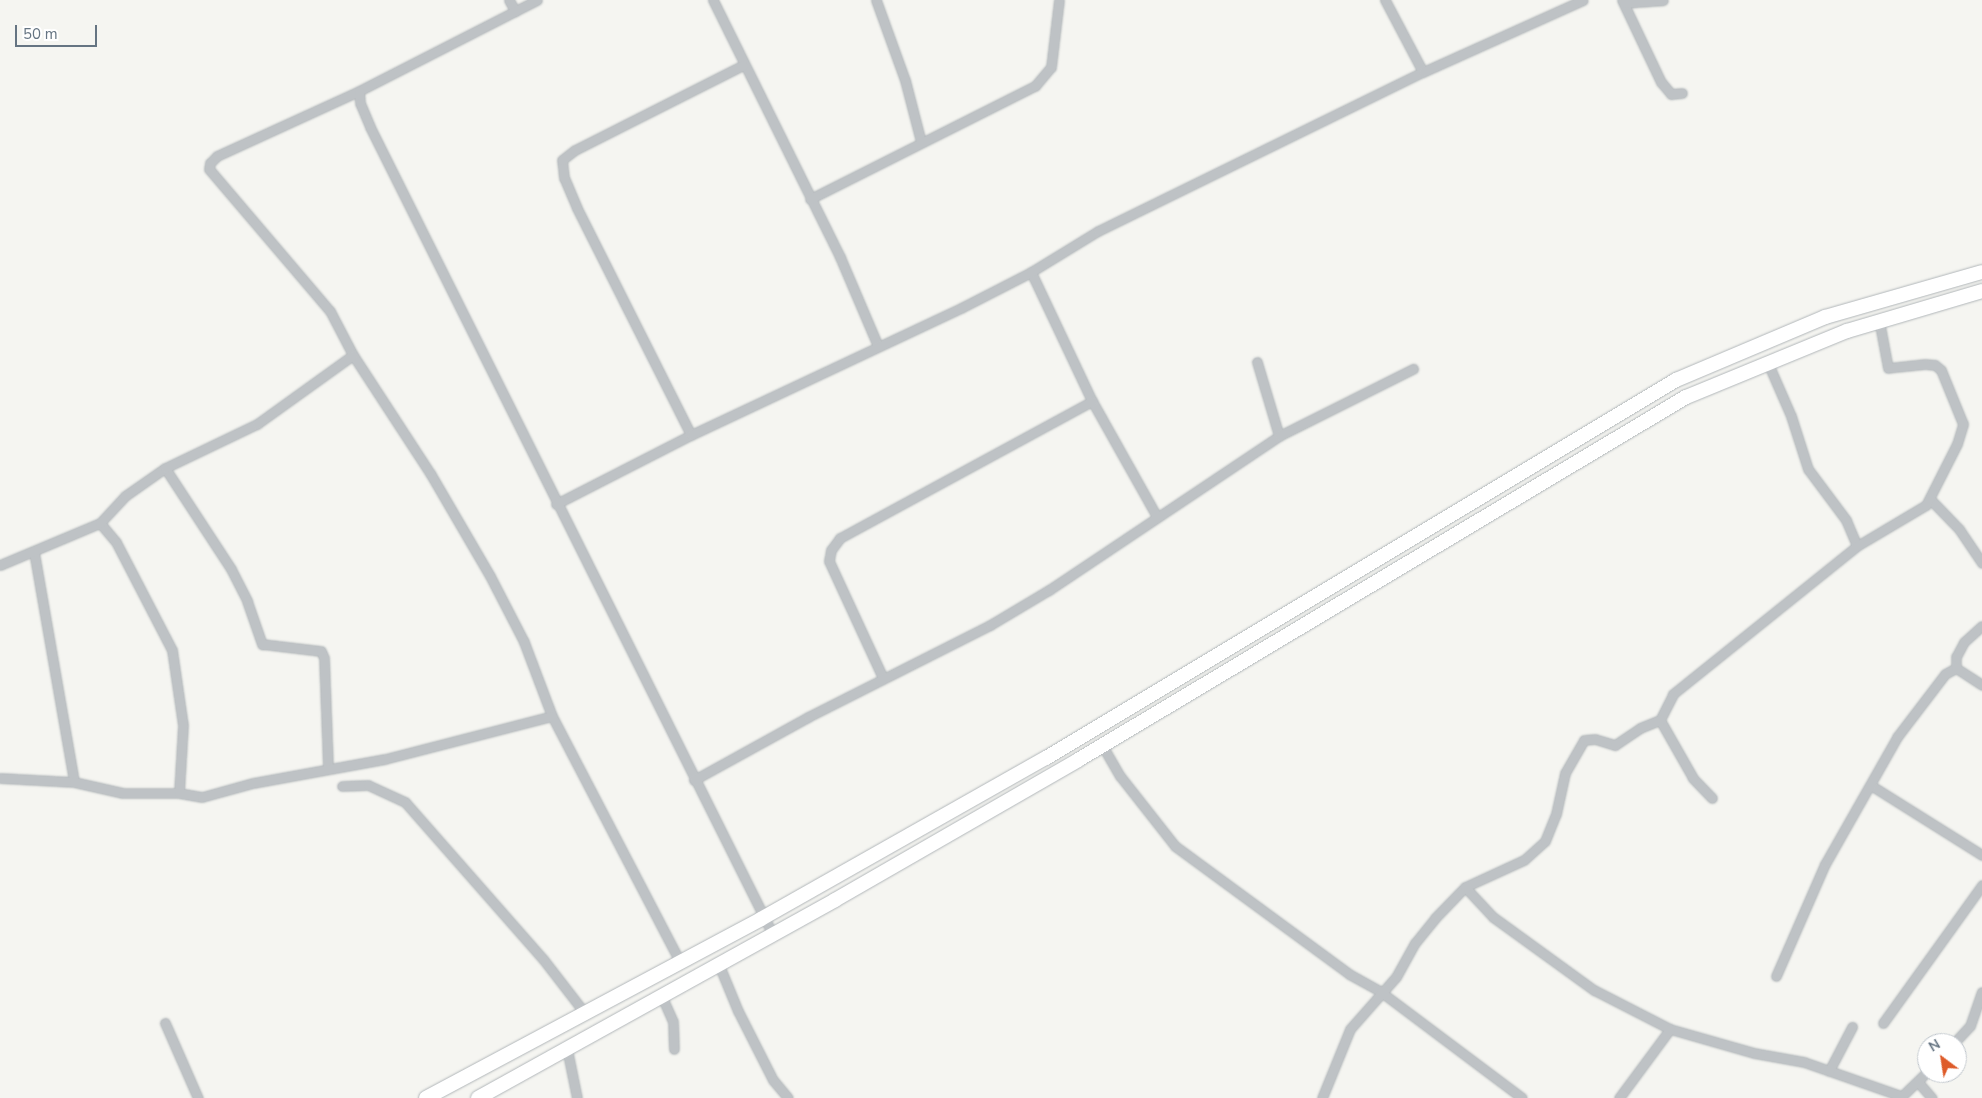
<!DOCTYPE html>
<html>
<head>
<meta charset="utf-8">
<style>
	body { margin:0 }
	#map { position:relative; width:1982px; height:1098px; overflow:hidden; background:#f5f5f1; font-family:"Nunito Sans",sans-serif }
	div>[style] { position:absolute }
	.roads { filter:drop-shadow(0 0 1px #b1b6b9) drop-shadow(0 0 1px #b1b6b9) }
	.minor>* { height:9px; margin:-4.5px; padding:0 4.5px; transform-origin:4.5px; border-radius:4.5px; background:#bec2c5 }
	.primary>* { height:14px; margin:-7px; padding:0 7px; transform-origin:7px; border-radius:7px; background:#fff }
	span { translate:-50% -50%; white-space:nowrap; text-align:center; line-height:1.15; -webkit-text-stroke:5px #fff; paint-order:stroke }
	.north { position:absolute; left:1917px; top:1033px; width:50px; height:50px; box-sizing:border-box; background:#fff; border:1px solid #c1c7cd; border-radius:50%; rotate:329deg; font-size:14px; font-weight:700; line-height:20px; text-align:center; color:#657482 }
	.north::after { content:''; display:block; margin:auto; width:18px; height:22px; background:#de5b29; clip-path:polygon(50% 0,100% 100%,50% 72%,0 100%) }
	.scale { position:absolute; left:15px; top:25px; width:82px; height:22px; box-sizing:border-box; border:2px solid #657482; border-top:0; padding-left:6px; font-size:15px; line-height:18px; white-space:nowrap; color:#657482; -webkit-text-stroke:4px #fff; paint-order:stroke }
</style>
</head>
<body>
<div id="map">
	<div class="roads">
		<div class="minor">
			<i style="left:509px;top:0;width:13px;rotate:61deg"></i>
			<i style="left:537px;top:0;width:200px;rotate:152.9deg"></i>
			<i style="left:359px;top:91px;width:156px;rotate:155.4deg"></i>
			<i style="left:217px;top:156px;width:10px;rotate:135deg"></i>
			<i style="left:210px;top:163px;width:6px;rotate:99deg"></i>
			<i style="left:209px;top:169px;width:187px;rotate:49.6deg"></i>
			<i style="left:330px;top:311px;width:50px;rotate:62.4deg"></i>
			<i style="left:353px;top:355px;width:141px;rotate:56.9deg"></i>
			<i style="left:430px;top:473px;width:119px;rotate:59.8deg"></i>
			<i style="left:490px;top:576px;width:74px;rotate:62.7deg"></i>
			<i style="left:524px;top:642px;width:79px;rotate:69.3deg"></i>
			<i style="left:552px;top:716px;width:277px;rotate:62.5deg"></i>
			<i style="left:713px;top:0;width:287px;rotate:63.7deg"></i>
			<i style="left:840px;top:257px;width:97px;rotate:66.9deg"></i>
			<i style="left:876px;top:0;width:85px;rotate:70.1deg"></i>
			<i style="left:905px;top:80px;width:64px;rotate:75.5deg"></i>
			<i style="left:1385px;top:0;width:81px;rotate:62.2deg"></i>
			<i style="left:1622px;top:0;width:91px;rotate:64.6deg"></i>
			<i style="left:1661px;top:82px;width:16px;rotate:50deg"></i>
			<i style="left:1671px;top:94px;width:11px;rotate:-5deg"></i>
			<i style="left:1624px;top:3px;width:39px;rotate:-4deg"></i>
			<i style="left:359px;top:91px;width:12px;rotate:85deg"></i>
			<i style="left:360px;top:103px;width:26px;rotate:67deg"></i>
			<i style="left:370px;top:127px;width:901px;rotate:63.49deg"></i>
			<i style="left:810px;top:199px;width:252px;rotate:-26.7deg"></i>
			<i style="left:1035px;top:86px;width:25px;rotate:-50deg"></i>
			<i style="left:1051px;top:67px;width:67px;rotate:-83.2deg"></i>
			<i style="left:1031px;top:272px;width:143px;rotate:64.7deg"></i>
			<i style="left:1092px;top:401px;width:133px;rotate:60.7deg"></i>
			<i style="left:1767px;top:361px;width:60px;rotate:66.4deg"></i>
			<i style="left:1791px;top:416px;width:56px;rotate:72.2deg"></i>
			<i style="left:1808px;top:469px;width:64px;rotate:53.3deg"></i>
			<i style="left:1846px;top:520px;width:28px;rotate:67deg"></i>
			<i style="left:1257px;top:362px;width:77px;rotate:73.4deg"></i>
			<i style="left:691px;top:435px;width:254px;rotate:-116.7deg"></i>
			<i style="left:577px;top:208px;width:33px;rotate:-113deg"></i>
			<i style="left:564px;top:178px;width:18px;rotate:-96deg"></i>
			<i style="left:562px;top:160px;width:16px;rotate:-38deg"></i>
			<i style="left:575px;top:150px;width:188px;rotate:-26.8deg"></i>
			<i style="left:165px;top:468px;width:121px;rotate:56.8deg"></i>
			<i style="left:231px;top:569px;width:36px;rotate:63deg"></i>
			<i style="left:247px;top:601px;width:46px;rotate:70.8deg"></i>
			<i style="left:262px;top:644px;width:59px;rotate:6.8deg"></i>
			<i style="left:321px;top:651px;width:8px;rotate:67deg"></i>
			<i style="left:324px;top:658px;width:110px;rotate:87.9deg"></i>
			<i style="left:1930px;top:499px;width:42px;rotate:46deg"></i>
			<i style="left:1959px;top:529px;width:41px;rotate:55.9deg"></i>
			<i style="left:556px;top:504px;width:152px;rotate:-27.1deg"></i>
			<i style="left:691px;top:435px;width:298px;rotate:-25.2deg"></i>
			<i style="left:961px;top:308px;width:79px;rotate:-27.2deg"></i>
			<i style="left:1031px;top:272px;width:79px;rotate:-31.5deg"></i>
			<i style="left:1098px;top:231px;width:362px;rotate:-26.1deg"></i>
			<i style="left:1423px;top:72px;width:175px;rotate:-24.2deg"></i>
			<i style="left:100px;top:523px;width:25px;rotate:50deg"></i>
			<i style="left:116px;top:542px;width:122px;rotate:62.6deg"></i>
			<i style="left:172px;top:650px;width:76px;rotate:81.7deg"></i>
			<i style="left:183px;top:725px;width:68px;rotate:93.4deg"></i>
			<i style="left:34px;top:552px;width:233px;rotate:80.1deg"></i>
			<i style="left:0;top:565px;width:108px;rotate:-22.8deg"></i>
			<i style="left:100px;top:523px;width:37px;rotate:-47deg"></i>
			<i style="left:125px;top:496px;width:49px;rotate:-35deg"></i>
			<i style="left:165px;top:468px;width:102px;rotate:-25.6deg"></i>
			<i style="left:257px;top:424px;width:118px;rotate:-35.7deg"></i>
			<i style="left:1956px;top:668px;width:11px;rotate:-90deg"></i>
			<i style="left:1956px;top:657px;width:17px;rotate:-62deg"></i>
			<i style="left:1964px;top:642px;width:24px;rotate:-42deg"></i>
			<i style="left:883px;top:678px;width:129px;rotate:-114.8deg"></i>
			<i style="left:829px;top:561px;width:11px;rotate:-80deg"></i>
			<i style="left:831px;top:550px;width:15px;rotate:-53deg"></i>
			<i style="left:840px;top:538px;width:287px;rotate:-28.5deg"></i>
			<i style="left:1102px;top:745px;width:36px;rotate:60deg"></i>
			<i style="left:1120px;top:776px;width:89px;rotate:51.8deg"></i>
			<i style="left:1175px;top:846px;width:216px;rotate:36.3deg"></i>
			<i style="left:1349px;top:974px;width:37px;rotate:29deg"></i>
			<i style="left:1381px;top:992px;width:176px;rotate:36.9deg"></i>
			<i style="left:0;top:778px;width:74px;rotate:3.1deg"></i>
			<i style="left:74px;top:782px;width:50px;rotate:12.7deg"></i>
			<i style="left:123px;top:793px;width:56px"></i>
			<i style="left:179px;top:793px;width:23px;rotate:10deg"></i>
			<i style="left:202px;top:797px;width:53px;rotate:-15.4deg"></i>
			<i style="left:253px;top:783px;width:134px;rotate:-10.3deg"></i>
			<i style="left:385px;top:759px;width:172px;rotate:-14.4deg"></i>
			<i style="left:694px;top:780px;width:130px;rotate:-28.9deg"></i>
			<i style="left:808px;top:717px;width:204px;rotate:-26.8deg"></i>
			<i style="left:990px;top:625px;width:69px;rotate:-30.7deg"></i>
			<i style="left:1049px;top:590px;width:277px;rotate:-33.8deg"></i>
			<i style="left:1279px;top:436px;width:150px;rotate:-26.6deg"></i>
			<i style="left:342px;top:786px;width:26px;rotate:-2deg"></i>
			<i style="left:368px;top:785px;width:41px;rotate:24.7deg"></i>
			<i style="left:405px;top:802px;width:209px;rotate:48.7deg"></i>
			<i style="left:543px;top:959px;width:67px;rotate:52.3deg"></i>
			<i style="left:1872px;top:786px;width:130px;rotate:32.1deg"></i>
			<i style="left:1712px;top:798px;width:28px;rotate:-134deg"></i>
			<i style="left:1693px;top:778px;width:67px;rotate:-119.6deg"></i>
			<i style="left:1660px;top:720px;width:29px;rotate:-63deg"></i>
			<i style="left:1673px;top:694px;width:236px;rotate:-38.8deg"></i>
			<i style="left:1857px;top:546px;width:80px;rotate:-30.7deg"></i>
			<i style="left:1926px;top:505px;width:68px;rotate:-63.1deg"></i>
			<i style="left:1957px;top:444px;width:21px;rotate:-73deg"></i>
			<i style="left:1963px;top:424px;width:58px;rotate:-112.2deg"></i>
			<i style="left:1941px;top:370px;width:8px;rotate:-140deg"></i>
			<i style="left:1935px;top:365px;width:10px;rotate:-174deg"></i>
			<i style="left:1925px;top:364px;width:37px;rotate:174deg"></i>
			<i style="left:1888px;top:368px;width:49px;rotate:-100.6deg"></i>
			<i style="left:1465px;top:887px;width:41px;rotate:47deg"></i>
			<i style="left:1493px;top:917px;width:125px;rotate:35.9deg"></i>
			<i style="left:1594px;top:990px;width:85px;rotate:27.2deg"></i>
			<i style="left:1670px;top:1029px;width:87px;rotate:15.9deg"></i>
			<i style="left:1754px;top:1053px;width:51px;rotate:10.2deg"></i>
			<i style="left:1804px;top:1062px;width:103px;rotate:19.3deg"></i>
			<i style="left:719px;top:965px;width:50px;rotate:67.6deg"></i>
			<i style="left:738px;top:1011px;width:77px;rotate:63.1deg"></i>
			<i style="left:773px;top:1080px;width:23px;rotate:50deg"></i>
			<i style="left:1776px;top:976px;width:122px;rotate:-66.4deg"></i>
			<i style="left:1825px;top:864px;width:146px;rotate:-60.4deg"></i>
			<i style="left:1897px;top:737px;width:79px;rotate:-52.7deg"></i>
			<i style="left:1945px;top:674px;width:13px;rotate:-29deg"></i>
			<i style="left:1956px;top:668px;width:31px;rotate:33deg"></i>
			<i style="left:662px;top:997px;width:27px;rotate:66deg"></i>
			<i style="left:673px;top:1022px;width:27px;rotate:88deg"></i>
			<i style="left:165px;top:1023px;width:82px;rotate:66.3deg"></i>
			<i style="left:1883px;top:1023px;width:170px;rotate:-54.3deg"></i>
			<i style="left:1954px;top:1043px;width:23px;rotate:-47deg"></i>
			<i style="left:1970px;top:1026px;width:36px;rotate:-71deg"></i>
			<i style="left:567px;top:1049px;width:50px;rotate:78.5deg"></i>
			<i style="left:1829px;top:1071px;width:50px;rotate:-62.4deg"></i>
			<i style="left:1918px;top:1082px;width:21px;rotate:49deg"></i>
			<i style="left:1322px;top:1098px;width:74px;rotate:-67.9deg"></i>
			<i style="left:1350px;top:1029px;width:69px;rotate:-48.5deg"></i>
			<i style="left:1396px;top:977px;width:39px;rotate:-61deg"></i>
			<i style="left:1415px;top:943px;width:32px;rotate:-51deg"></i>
			<i style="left:1435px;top:918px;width:43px;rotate:-45.9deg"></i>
			<i style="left:1465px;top:887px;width:65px;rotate:-24.6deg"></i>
			<i style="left:1524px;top:860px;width:28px;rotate:-42deg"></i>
			<i style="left:1545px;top:841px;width:29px;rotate:-68deg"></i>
			<i style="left:1556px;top:814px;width:42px;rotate:-77.6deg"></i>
			<i style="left:1565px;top:773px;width:38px;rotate:-60deg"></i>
			<i style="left:1584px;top:740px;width:11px;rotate:-5deg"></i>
			<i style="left:1595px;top:739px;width:21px;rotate:17deg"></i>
			<i style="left:1615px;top:745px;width:30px;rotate:-34deg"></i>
			<i style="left:1640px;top:728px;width:22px;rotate:-22deg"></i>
			<i style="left:1619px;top:1098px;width:86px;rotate:-53.5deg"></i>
			<i style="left:1900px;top:1098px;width:37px;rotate:-44deg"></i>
		</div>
		<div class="primary">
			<i style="left:426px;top:1098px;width:380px;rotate:-28.1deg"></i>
			<i style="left:761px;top:919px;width:327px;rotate:-29.5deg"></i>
			<i style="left:1046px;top:758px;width:735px;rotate:-30.96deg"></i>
			<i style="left:1676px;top:380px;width:162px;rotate:-22.9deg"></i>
			<i style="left:1825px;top:317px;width:163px;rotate:-16deg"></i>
			<i style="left:478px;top:1098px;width:408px;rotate:-29deg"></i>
			<i style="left:835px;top:900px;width:280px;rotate:-29.9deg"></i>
			<i style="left:1078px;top:760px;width:708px;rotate:-30.84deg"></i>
			<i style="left:1686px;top:397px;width:174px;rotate:-22.3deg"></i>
			<i style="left:1847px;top:331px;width:141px;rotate:-16.5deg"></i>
		</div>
	</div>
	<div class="north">N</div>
	<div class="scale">50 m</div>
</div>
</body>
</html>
